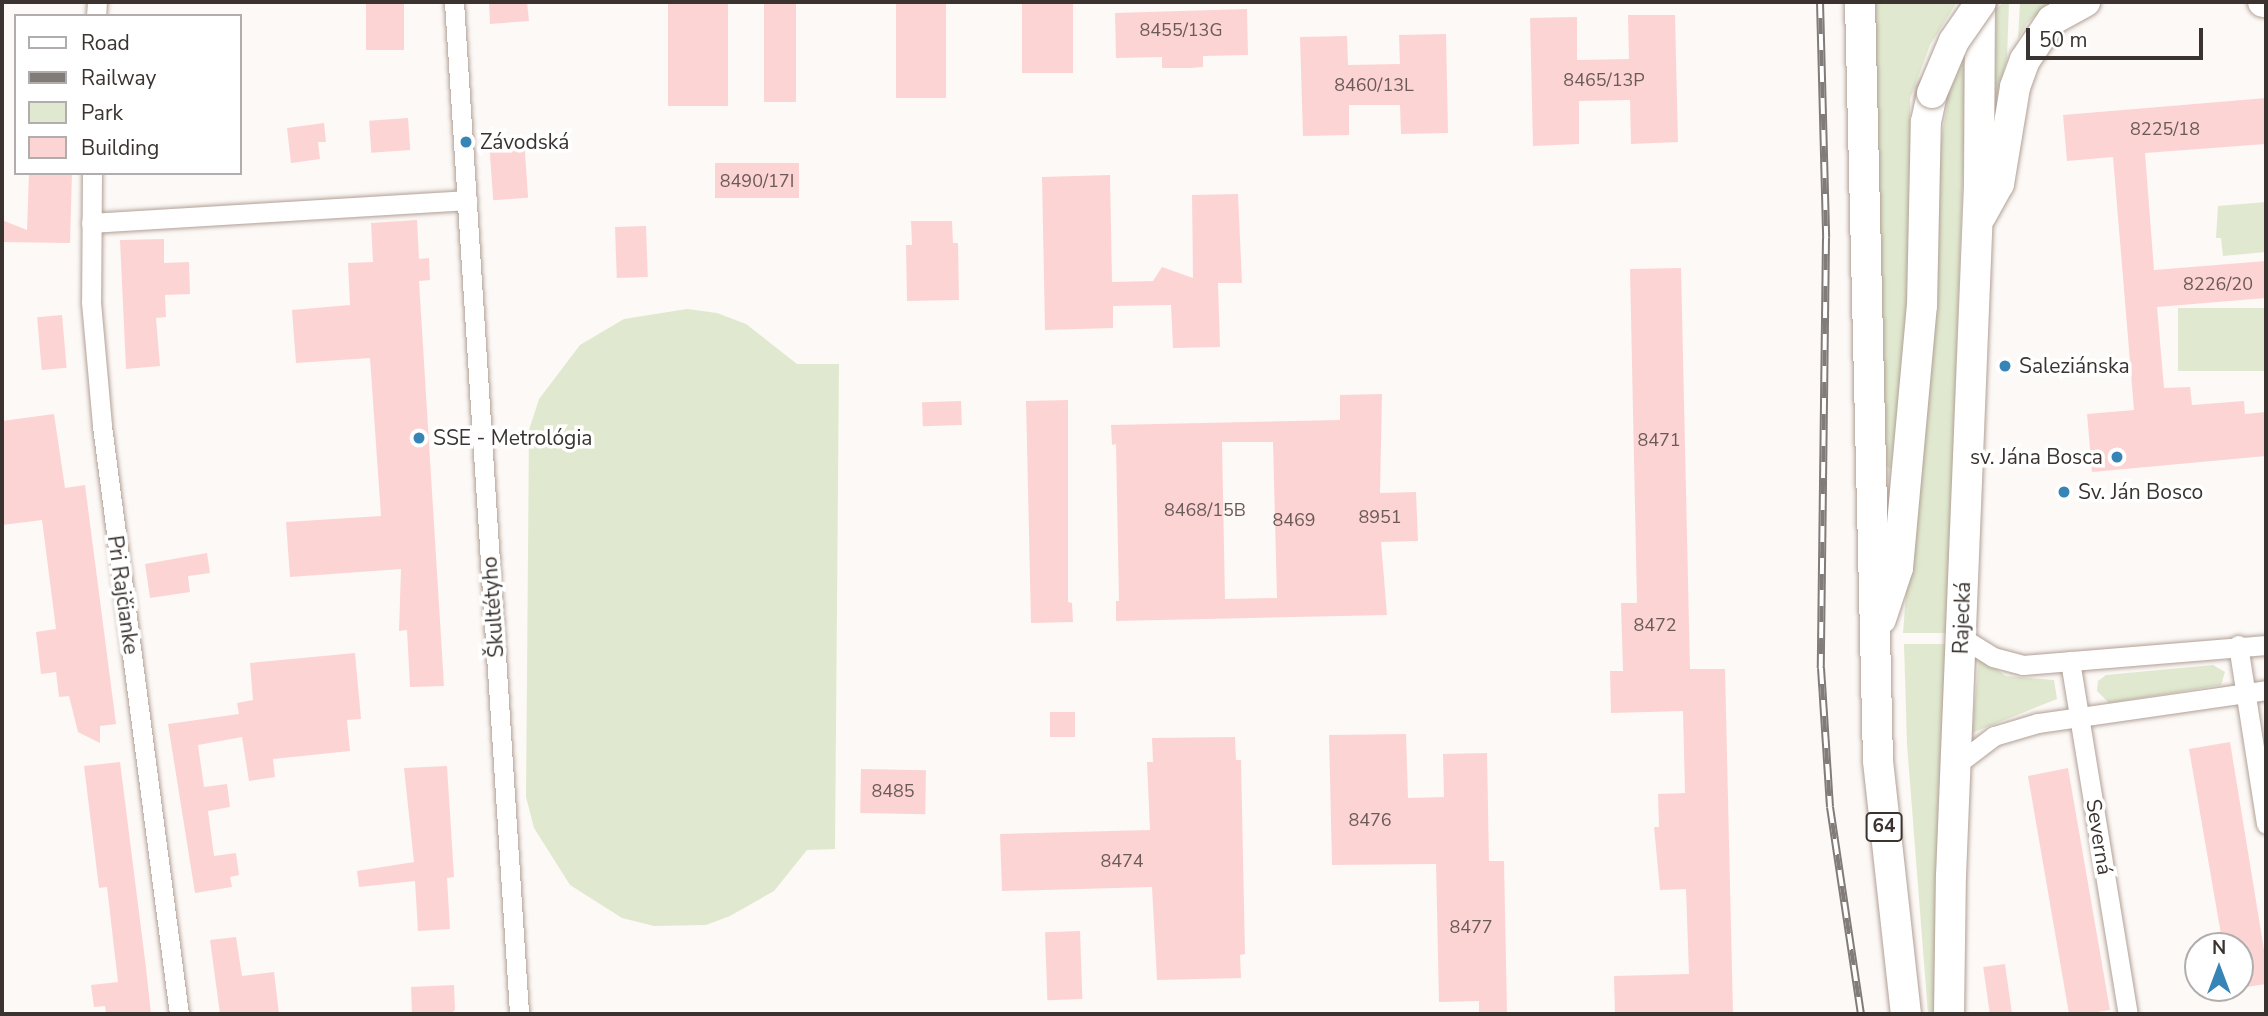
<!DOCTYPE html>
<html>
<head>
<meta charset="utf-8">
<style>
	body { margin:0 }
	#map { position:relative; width:2268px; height:1016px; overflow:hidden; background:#fdf9f6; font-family:"Nunito Sans",sans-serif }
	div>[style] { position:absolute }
	.green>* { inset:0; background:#e0e9cf; transform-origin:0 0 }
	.building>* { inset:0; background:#fdd4d4; transform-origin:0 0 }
	.roads { filter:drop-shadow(0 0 2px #b1a096) drop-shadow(0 0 2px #b1a096) }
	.street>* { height:19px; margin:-9.5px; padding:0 9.5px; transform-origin:9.5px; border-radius:9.5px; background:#fff }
	.primary>* { height:30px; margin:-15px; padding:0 15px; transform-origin:15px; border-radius:15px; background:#fff }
	.rail>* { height:8px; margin-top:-4px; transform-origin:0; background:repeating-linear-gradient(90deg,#fff 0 16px,#827c79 0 32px); box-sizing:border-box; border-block:2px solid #827c79 }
	.bridges { filter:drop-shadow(0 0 2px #b1a096) drop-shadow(0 0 2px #b1a096) }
	.primary-bridge>* { height:30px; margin:-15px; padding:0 15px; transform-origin:15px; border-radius:15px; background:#fff }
	.dots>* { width:19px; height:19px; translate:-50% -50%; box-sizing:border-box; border:4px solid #fff; border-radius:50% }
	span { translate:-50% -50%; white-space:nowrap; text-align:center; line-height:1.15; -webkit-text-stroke:7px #fff; paint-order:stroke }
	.number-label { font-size:18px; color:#6b5b58 }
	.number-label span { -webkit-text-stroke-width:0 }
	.shield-label span { padding:2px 5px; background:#fff; border:2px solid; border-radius:5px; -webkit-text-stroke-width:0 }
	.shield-label { font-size:19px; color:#3a332f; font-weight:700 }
	.poi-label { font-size:21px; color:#3a332f }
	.left { translate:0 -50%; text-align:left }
	.right { translate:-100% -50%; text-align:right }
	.street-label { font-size:21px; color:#3a332f }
	.frame { position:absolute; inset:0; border:4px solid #3a332f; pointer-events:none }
	.legend { position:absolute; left:14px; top:14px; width:228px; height:161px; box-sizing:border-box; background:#fff; border:2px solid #b0adac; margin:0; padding:9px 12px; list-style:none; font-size:21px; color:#3a332f }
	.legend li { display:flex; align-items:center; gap:14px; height:35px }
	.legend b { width:35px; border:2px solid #b0adac }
	.north { position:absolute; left:2184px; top:932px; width:70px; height:70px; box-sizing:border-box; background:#fff; border:2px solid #b0adac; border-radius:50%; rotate:0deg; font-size:19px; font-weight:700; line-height:28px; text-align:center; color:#3a332f }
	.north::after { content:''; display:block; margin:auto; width:24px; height:32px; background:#3785b7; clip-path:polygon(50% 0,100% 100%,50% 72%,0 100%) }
	.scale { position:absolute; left:2026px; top:28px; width:177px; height:32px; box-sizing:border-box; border:4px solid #3a332f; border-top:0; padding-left:9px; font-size:21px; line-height:24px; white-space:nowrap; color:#3a332f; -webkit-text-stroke:5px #fff; paint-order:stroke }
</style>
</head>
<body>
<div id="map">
	<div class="green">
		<i style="clip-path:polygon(1874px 2px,1957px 2px,1930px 45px,1910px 99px,1911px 301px,1891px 469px,1886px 466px)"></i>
		<i style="clip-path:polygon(2004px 2px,2009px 2px,2007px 58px,1995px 102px,1996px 9px)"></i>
		<i style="clip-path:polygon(2020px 2px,2052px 2px,2027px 23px,2018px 39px)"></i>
		<i style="clip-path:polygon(1967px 52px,1947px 633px,1903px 633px,1940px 147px,1952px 77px)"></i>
		<i style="clip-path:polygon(2266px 202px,2266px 252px,2223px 256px,2221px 238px,2216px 238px,2218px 206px)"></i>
		<i style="left:2266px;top:308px;width:63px;height:88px;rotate:90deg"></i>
		<i style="clip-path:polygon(687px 309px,717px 313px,746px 324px,797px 364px,839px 364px,835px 849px,807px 850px,774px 891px,730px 916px,706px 925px,654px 926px,622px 918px,570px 885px,534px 828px,526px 797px,529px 430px,539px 399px,580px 345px,624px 319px)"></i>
		<i style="clip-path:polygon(1904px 644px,1947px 644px,1936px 1014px,1928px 1014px,1907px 744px)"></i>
		<i style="clip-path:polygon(1979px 657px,2006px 676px,2054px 680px,2057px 699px,1972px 733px)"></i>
		<i style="clip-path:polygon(2213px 665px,2225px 672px,2221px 685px,2109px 703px,2097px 691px,2098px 681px,2106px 675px)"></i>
	</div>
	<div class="building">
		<i style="left:366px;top:2px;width:38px;height:48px"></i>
		<i style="clip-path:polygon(489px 2px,527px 2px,529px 21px,490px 24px)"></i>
		<i style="left:668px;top:2px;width:60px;height:104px"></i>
		<i style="left:764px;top:2px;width:32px;height:100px"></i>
		<i style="left:896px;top:2px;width:50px;height:96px"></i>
		<i style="left:1022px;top:2px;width:51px;height:71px"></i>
		<i style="clip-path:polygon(1247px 9px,1248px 55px,1203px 56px,1203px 67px,1190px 68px,1162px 68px,1162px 57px,1116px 58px,1115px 13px)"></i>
		<i style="clip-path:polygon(1628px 15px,1675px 15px,1678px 142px,1631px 144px,1630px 100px,1579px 101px,1579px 144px,1533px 146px,1530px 18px,1577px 17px,1577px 60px,1629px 59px)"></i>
		<i style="clip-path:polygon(1446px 34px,1448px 133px,1401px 134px,1400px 105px,1349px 105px,1349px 135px,1303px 136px,1300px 37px,1347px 36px,1348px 65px,1400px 64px,1399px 35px)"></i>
		<i style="clip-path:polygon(2266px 98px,2266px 144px,2145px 153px,2154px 270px,2266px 261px,2266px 298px,2157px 307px,2164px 388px,2190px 387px,2192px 405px,2244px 401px,2245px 414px,2266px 412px,2266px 456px,2092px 472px,2087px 414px,2134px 410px,2113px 157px,2067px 161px,2063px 115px)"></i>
		<i style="left:408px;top:118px;width:32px;height:39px;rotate:86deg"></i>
		<i style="clip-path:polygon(324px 123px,326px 142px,318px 142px,320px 159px,291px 163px,287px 128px)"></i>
		<i style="left:524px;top:139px;width:59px;height:35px;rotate:86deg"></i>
		<i style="left:799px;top:163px;width:35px;height:84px;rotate:90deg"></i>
		<i style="clip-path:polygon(29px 173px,72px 173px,70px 243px,2px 242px,2px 220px,27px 230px)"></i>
		<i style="clip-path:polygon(1110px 175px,1112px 282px,1153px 281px,1162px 267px,1193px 278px,1192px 195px,1238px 194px,1242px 283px,1218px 283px,1220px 347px,1173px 348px,1171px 305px,1113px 306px,1113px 328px,1045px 330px,1042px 177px)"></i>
		<i style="clip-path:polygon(417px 220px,419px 259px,429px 258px,430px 280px,419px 281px,444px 686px,410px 687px,407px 630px,399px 631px,401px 569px,290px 577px,286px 522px,381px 516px,370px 358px,296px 363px,292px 310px,350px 305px,348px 263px,373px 262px,371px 223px)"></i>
		<i style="clip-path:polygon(911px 221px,952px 221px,953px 243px,958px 243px,959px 300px,907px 301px,906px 245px,912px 245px)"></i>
		<i style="left:646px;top:226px;width:51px;height:31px;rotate:88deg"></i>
		<i style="clip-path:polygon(164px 239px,164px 263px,189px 262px,190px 294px,165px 295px,166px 317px,156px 318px,160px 366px,126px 369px,120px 240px)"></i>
		<i style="clip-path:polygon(1681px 268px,1690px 669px,1725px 669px,1733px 1014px,1615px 1014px,1614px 976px,1689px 974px,1686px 889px,1660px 890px,1654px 827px,1659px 827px,1658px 794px,1685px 793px,1683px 711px,1611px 713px,1610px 671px,1623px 671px,1621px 603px,1637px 603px,1630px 269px)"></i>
		<i style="left:62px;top:315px;width:53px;height:25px;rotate:85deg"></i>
		<i style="clip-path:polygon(evenodd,1382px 394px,1380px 493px,1416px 492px,1418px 541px,1381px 542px,1387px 615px,1116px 621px,1116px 601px,1119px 601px,1116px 444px,1112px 445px,1111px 425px,1340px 420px,1340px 395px,1382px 394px,1222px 442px,1273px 442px,1277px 598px,1225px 599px,1222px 442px)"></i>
		<i style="clip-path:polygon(1068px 400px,1068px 602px,1072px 603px,1073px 622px,1031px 623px,1026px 401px)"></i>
		<i style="left:961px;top:401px;width:24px;height:39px;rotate:88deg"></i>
		<i style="clip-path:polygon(54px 414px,65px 488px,85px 485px,116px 724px,100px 726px,100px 743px,78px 732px,69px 696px,59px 697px,56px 672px,41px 674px,36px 632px,56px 629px,42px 520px,2px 525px,2px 421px)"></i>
		<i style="clip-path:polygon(207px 553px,210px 573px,188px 576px,190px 592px,150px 598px,145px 564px)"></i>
		<i style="clip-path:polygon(355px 653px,361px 719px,347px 720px,350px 751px,273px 759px,275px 777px,249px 781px,242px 737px,198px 745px,204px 787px,227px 784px,230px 807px,208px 811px,214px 856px,236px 853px,239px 875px,230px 877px,232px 887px,195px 893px,168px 724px,239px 714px,237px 703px,253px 700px,250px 663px)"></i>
		<i style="left:1075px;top:712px;width:25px;height:25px;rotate:90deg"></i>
		<i style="clip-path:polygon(1406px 734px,1408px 798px,1444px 797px,1443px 754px,1487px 753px,1489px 861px,1504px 861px,1507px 1014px,1479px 1014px,1479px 1001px,1439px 1002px,1436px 864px,1332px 865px,1329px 735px)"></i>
		<i style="clip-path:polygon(1235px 737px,1236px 760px,1241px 760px,1245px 954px,1240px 955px,1241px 978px,1157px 980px,1152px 887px,1002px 891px,1000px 834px,1150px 830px,1147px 762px,1153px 762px,1152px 738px)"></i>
		<i style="clip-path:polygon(2230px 742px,2266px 962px,2266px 984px,2240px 988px,2240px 946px,2223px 946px,2189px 749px)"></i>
		<i style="clip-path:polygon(120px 762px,146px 968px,151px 1014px,106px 1014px,105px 1006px,94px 1007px,91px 985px,118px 982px,107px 887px,99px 888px,84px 766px)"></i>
		<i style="clip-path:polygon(447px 766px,454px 877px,447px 878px,450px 929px,418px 931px,415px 881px,359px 887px,357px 871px,414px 862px,404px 768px)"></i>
		<i style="clip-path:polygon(2068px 768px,2110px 1010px,2084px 1014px,2069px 1014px,2028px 776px)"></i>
		<i style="left:861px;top:769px;width:65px;height:44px;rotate:1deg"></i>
		<i style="left:1080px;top:931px;width:68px;height:35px;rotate:88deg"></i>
		<i style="clip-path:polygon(236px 937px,242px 976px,274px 972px,279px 1014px,220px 1014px,210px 940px)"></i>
		<i style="left:2005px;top:964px;width:50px;height:22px;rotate:82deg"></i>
		<i style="clip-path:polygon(454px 985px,455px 1010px,451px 1014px,412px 1014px,411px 987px)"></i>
	</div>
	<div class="roads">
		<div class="street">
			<i style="left:454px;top:2px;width:1014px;rotate:86.32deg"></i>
			<i style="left:96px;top:16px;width:14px;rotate:-86deg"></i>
			<i style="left:92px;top:173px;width:129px;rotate:90.4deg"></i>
			<i style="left:91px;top:302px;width:124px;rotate:84.9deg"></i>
			<i style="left:102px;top:426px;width:593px;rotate:82.54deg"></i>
			<i style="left:91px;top:223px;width:377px;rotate:-3.5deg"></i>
			<i style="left:1961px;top:637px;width:38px;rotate:32deg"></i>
			<i style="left:1993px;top:657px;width:31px;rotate:15deg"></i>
			<i style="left:2023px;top:665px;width:244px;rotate:-4.7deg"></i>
			<i style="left:2238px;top:645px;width:181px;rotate:81.1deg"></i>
			<i style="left:2070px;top:661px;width:358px;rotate:80.7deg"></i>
			<i style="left:1956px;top:765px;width:48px;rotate:-37.3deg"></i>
			<i style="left:1994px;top:736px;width:46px;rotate:-16.5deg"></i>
			<i style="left:2038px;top:723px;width:230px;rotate:-8.2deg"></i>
		</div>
		<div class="primary">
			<i style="left:1860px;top:2px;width:759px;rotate:88.64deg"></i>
			<i style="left:1878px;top:761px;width:255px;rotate:83.7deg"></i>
			<i style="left:2263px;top:2px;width:3px"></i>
			<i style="left:1981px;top:216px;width:37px;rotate:-61deg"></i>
			<i style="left:1999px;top:184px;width:98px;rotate:-80.6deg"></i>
			<i style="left:2015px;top:87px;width:29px;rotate:-70deg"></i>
			<i style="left:2025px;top:60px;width:48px;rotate:-56deg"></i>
			<i style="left:2052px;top:20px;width:38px;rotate:-29deg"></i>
			<i style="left:1881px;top:619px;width:54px;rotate:-71.6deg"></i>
			<i style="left:1898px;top:568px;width:263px;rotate:-84.8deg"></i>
			<i style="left:1922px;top:306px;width:184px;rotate:-88.8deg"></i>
			<i style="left:1926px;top:122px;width:30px;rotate:-78deg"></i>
			<i style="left:1949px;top:1014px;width:138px;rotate:-89.2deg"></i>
			<i style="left:1951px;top:876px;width:693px;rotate:-87.68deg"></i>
			<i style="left:1979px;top:184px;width:182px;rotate:-89.7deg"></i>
		</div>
	</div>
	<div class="rail">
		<i style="left:1820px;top:2px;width:236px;rotate:88.5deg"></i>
		<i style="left:1826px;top:238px;width:430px;rotate:90.7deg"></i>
		<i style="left:1821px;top:668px;width:139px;rotate:86.3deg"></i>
		<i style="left:1830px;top:807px;width:209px;rotate:81.5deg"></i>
	</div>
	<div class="bridges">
		<div class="primary-bridge">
			<i style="left:1932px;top:93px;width:56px;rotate:-67.1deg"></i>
			<i style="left:1954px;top:41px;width:47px;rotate:-55.3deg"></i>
		</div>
	</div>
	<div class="dots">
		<i style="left:466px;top:142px;background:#3785b7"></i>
		<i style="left:2005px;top:366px;background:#3785b7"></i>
		<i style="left:419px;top:438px;background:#3785b7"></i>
		<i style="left:2117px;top:457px;background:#3785b7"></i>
		<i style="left:2064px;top:492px;background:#3785b7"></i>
	</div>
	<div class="number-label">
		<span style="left:1181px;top:30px">8455/13G</span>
		<span style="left:1604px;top:80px">8465/13P</span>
		<span style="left:1374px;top:85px">8460/13L</span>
		<span style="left:2165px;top:129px">8225/18</span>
		<span style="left:757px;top:181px">8490/17I</span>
		<span style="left:2218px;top:284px">8226/20</span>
		<span style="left:1659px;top:440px">8471</span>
		<span style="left:1205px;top:510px">8468/15B</span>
		<span style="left:1380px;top:517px">8951</span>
		<span style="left:1294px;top:520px">8469</span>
		<span style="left:1655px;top:625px">8472</span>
		<span style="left:893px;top:791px">8485</span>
		<span style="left:1370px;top:820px">8476</span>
		<span style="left:1122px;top:861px">8474</span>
		<span style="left:1471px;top:927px">8477</span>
	</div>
	<div class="shield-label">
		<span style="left:1884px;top:827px">64</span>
	</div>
	<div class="poi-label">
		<span class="left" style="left:480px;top:142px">Závodská</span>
		<span class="left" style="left:2019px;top:366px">Saleziánska</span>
		<span class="left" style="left:433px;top:438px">SSE - Metrológia</span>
		<span class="right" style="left:2103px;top:457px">sv. Jána Bosca</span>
		<span class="left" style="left:2078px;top:492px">Sv. Ján Bosco</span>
	</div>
	<div class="street-label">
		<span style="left:123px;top:595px;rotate:82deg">Pri Rajčianke</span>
		<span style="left:493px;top:607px;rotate:-94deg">Škultétyho</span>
		<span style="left:1962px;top:618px;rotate:-88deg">Rajecká</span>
		<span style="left:2099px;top:837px;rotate:81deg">Severná</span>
	</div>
	<div class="frame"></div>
	<ul class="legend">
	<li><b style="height:9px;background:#fff"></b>Road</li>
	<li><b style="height:9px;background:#827c79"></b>Railway</li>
	<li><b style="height:19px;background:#e0e9cf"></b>Park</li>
	<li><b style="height:19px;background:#fdd4d4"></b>Building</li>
	</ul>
	<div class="north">N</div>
	<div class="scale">50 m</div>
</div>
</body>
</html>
